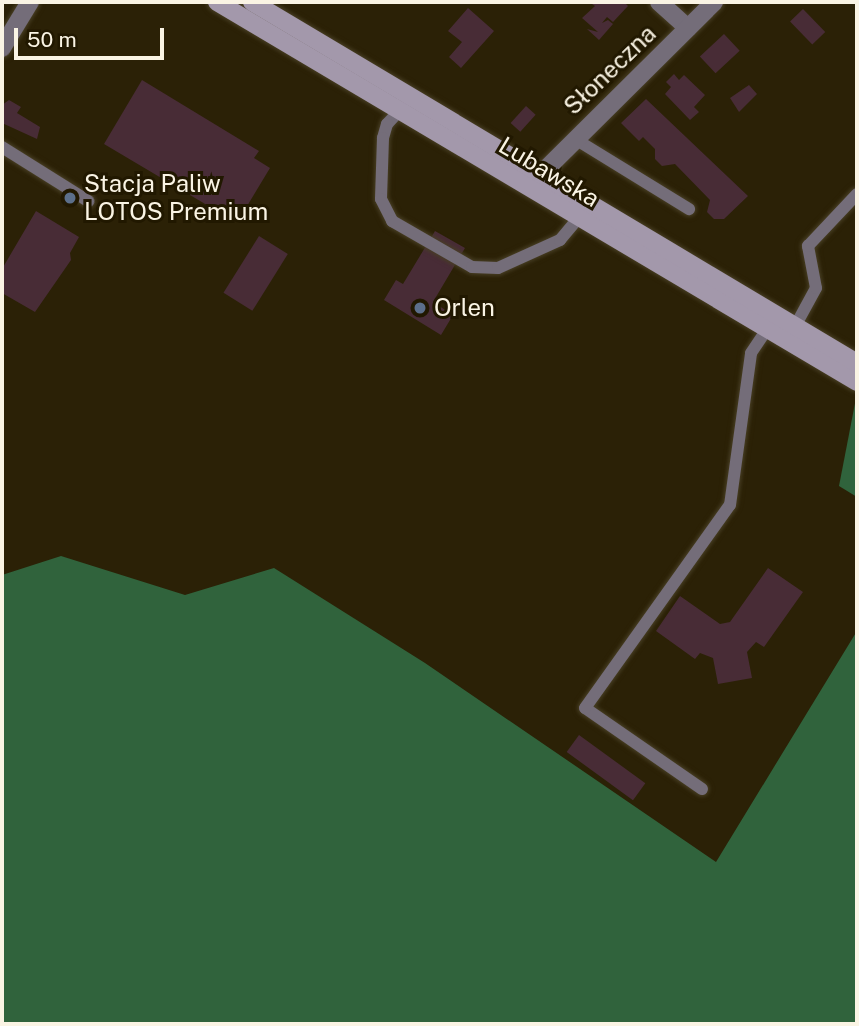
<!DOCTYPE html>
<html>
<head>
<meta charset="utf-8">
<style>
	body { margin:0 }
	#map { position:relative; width:859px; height:1026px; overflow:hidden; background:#2b2106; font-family:"Public Sans",sans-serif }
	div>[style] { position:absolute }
	.forest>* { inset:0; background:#30633c }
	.building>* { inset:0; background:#482c36; transform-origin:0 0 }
	.roads { filter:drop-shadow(0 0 2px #483f25) drop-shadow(0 0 2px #483f25) }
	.service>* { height:12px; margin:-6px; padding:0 6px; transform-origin:6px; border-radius:6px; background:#746d79 }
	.minor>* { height:18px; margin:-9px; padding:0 9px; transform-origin:9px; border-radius:9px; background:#746d79 }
	.secondary>* { height:18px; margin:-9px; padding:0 9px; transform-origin:9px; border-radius:9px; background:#a398ab }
	.dots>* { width:19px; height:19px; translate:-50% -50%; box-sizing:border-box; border:4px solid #211800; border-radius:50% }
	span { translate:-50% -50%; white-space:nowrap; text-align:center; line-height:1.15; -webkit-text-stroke:6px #211800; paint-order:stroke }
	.street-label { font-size:24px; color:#faf4e4 }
	.poi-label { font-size:24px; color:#faf4e4 }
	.left { translate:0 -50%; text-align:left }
	.frame { position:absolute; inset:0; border:4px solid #faf4e4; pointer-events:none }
	.scale { position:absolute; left:14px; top:28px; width:150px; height:32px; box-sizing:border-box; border:4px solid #faf4e4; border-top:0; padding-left:9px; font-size:21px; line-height:24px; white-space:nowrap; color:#faf4e4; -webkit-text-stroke:5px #211800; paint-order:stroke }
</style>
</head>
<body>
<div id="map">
	<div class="forest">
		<i style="clip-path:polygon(857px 393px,857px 497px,839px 486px)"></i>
		<i style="clip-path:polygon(61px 556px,185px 595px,274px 568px,425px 663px,716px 862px,857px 631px,857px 1024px,2px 1024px,2px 575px)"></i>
	</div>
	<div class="building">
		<i style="clip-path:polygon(589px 2px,624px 2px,628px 6px,613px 22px,607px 17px,602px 23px,608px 20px,613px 24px,599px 40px,587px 29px,598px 32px,582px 18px,595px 6px)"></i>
		<i style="clip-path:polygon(468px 8px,494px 31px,461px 68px,449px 57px,462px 42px,448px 31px)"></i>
		<i style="left:803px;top:9px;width:32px;height:18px;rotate:46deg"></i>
		<i style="left:724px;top:34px;width:23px;height:33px;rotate:47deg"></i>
		<i style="clip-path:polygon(674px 74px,679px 80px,684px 75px,705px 95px,694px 107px,699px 112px,690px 120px,665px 94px,671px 87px,666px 82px)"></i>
		<i style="clip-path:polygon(142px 80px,259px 151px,254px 158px,270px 168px,241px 216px,226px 207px,222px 214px,104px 144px)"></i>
		<i style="clip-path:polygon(749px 85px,757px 94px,739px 112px,730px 98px)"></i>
		<i style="clip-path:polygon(646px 99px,748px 196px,724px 219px,714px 219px,707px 212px,710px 200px,675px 164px,662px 166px,655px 159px,655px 149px,643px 137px,639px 141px,621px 123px)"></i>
		<i style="clip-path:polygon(9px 100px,21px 107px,17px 113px,40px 127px,37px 139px,2px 123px,2px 105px)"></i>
		<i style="left:526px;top:106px;width:13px;height:23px;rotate:42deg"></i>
		<i style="clip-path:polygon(36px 211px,79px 237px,70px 253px,71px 260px,35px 312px,2px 293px,2px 269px)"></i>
		<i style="clip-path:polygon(435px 231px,465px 248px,433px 302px,453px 315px,441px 335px,384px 300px,396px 280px,403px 284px)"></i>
		<i style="left:259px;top:236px;width:34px;height:67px;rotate:32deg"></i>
		<i style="clip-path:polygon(768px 568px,803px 592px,764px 647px,756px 642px,747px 652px,752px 678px,718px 684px,713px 658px,700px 653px,695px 659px,656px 631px,680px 596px,720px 624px,730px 622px)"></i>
		<i style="left:579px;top:735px;width:82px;height:21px;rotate:36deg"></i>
	</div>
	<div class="roads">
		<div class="service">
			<i style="left:402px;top:108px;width:22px;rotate:133deg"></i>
			<i style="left:387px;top:124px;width:15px;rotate:106deg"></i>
			<i style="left:383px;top:138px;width:61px;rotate:91.9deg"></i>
			<i style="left:381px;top:199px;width:25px;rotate:63deg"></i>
			<i style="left:392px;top:221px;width:92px;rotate:29.9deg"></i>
			<i style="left:472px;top:267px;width:26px;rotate:2deg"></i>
			<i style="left:498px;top:268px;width:68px;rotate:-24.3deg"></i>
			<i style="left:560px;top:240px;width:35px;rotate:-50deg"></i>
			<i style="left:575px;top:139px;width:134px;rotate:31.6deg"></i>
			<i style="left:2px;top:147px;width:102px;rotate:32.1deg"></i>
			<i style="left:792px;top:332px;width:50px;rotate:-61.4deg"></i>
			<i style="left:816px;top:288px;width:43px;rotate:-100.8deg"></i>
			<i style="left:808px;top:246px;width:71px;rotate:-46.7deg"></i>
			<i style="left:702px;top:789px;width:142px;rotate:-145.3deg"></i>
			<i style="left:585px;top:708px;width:249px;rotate:-54.5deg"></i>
			<i style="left:730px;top:505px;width:153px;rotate:-82.1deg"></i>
			<i style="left:751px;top:353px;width:36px;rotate:-56deg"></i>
		</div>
		<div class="minor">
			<i style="left:659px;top:2px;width:39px;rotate:42deg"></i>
			<i style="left:2px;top:48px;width:54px;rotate:-58.7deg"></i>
			<i style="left:541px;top:174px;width:244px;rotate:-44.8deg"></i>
		</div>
		<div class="secondary">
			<i style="left:217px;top:2px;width:744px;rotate:30.7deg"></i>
			<i style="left:252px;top:2px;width:705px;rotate:30.82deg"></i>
		</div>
	</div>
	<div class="dots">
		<i style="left:70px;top:198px;background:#5c6f8a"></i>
		<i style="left:420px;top:308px;background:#5c6f8a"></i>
	</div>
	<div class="street-label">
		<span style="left:610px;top:70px;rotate:-44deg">Słoneczna</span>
		<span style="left:549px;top:172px;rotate:31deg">Lubawska</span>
	</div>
	<div class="poi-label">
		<span class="left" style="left:84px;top:198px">Stacja Paliw<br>LOTOS Premium</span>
		<span class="left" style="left:434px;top:308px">Orlen</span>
	</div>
	<div class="frame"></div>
	<div class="scale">50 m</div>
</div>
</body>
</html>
